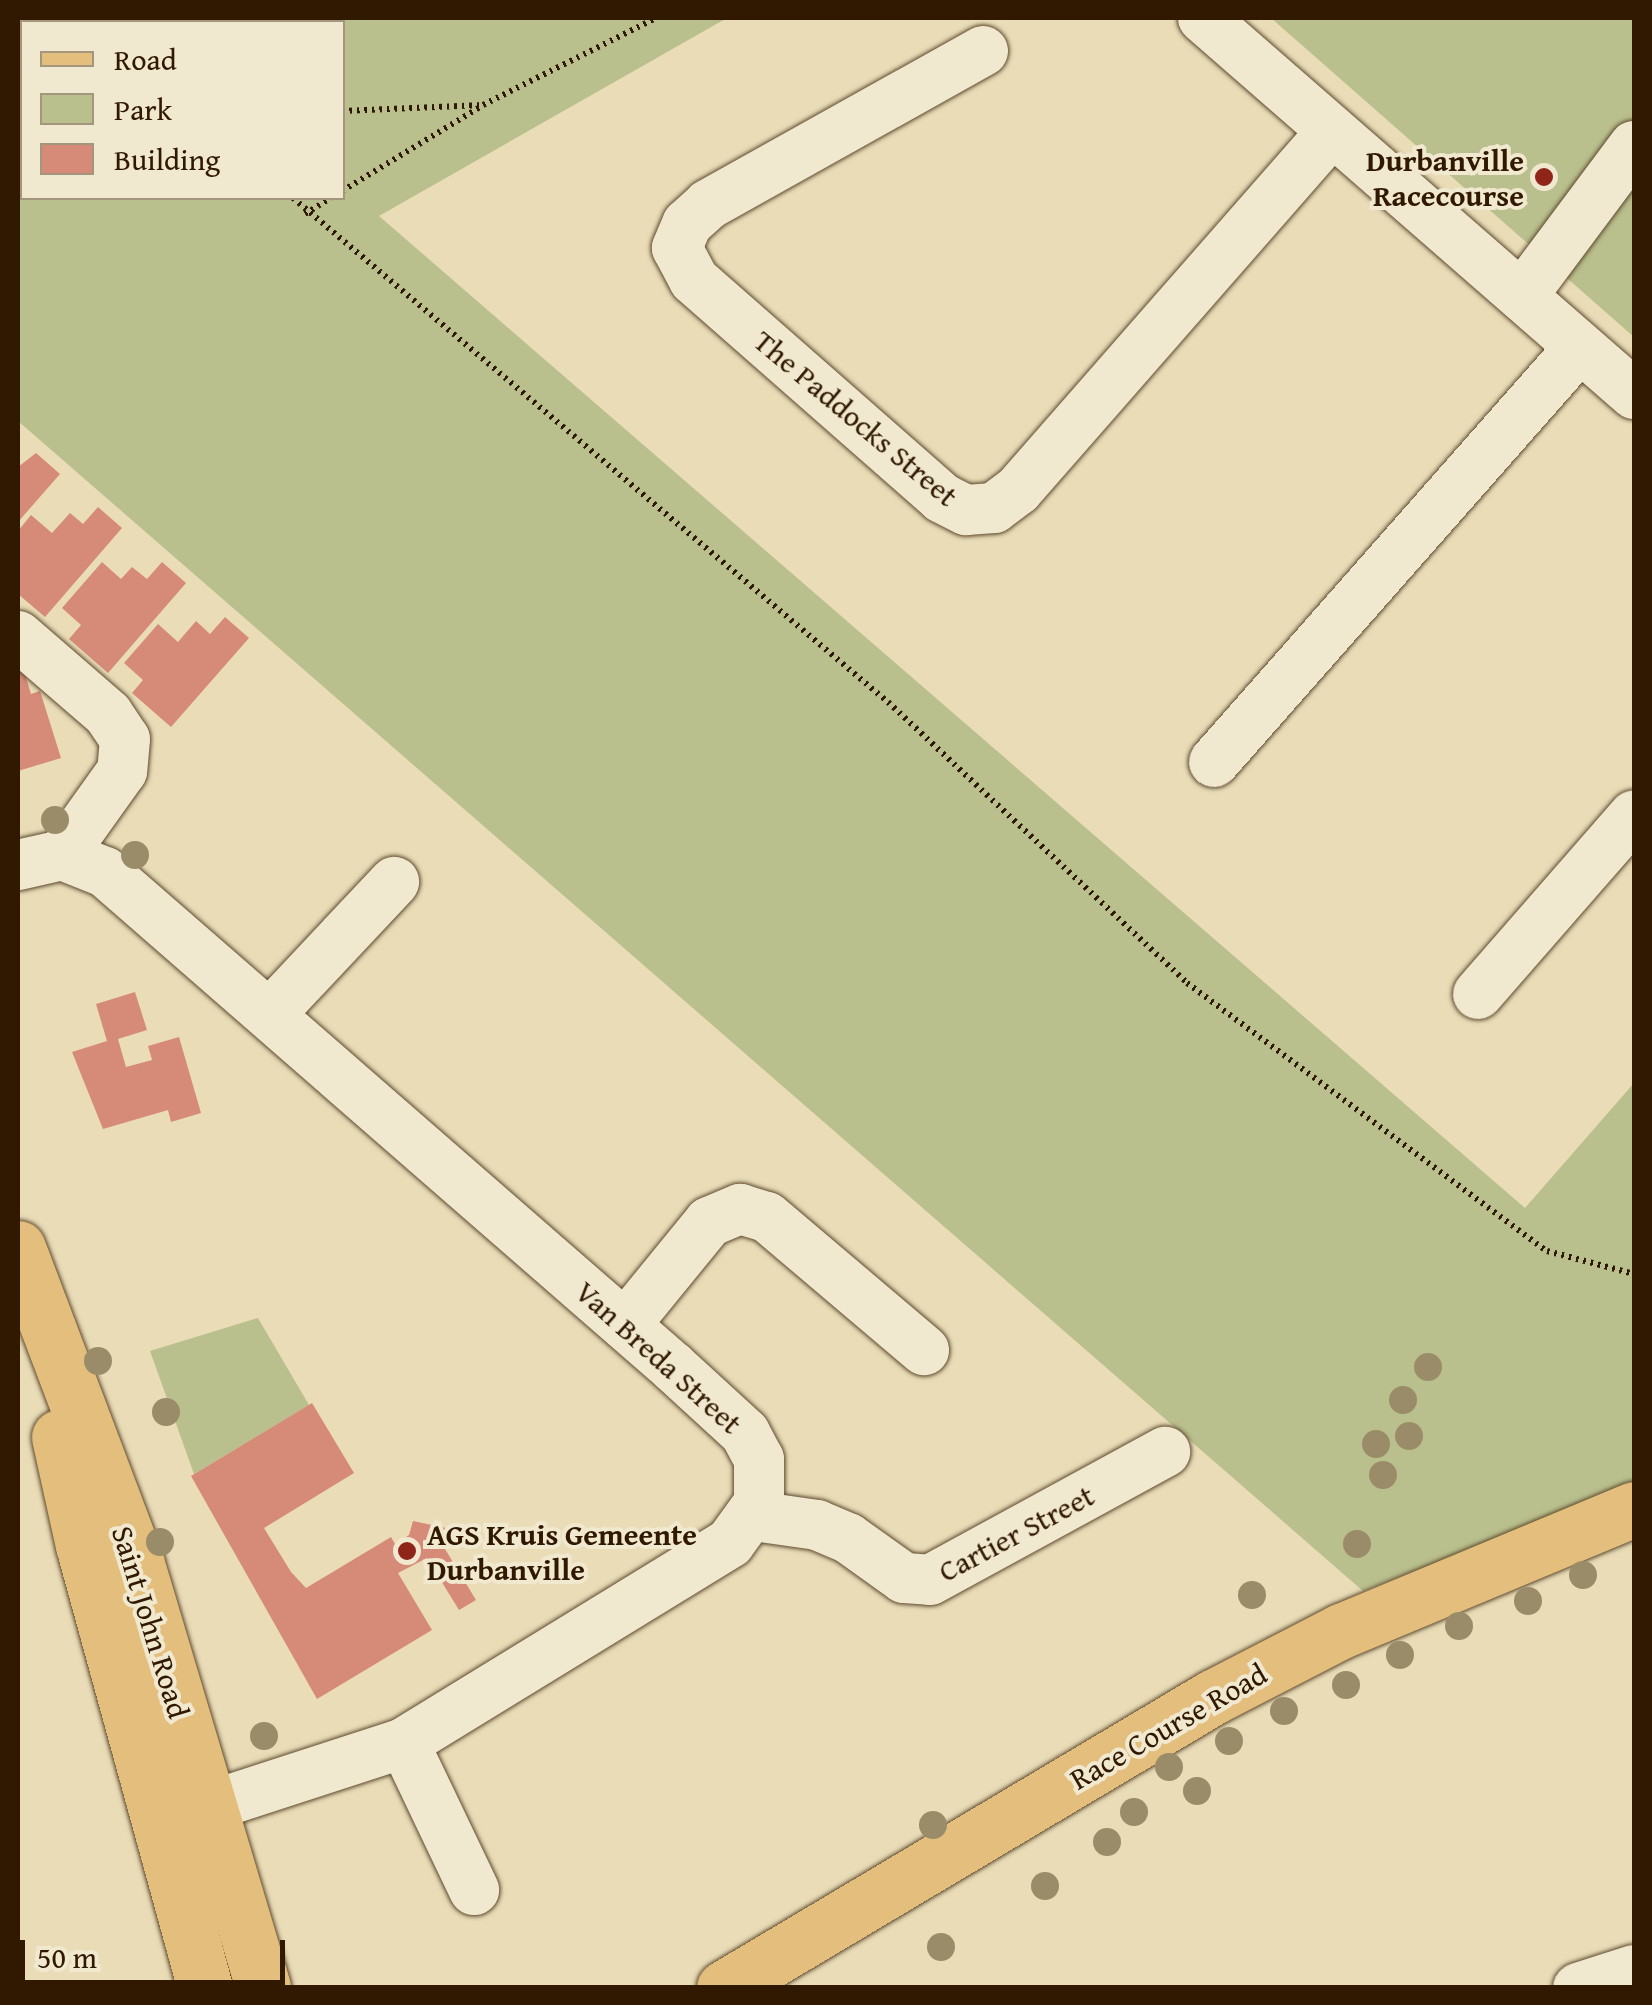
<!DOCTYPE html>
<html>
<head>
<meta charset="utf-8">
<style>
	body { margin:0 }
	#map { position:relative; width:1652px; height:2005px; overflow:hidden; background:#e9dcb7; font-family:"Gentium Book Plus",serif }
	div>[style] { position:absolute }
	.green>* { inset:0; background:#b9c08d }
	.building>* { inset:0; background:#d68a78 }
	.path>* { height:6px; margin-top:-3px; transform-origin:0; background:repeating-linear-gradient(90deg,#301900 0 2.5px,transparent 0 7.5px) }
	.roads { filter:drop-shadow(0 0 2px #5e4a2e) drop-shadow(0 0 2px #5e4a2e) }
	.minor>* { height:50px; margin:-25px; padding:0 25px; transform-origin:25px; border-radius:25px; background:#f1e8d0 }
	.major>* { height:55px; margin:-27.5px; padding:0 27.5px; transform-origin:27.5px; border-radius:27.5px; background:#e4be7c }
	.trees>* { width:28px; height:28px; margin:-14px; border-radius:50%; background:#9a8c69 }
	.dots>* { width:28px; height:28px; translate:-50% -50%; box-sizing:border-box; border:5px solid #f1e8d0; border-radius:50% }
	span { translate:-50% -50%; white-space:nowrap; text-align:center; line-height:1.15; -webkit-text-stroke:8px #f1e8d0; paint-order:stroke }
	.poi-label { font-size:30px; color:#301900; font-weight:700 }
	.right { translate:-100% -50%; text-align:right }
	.left { translate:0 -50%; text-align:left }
	.street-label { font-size:30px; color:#301900 }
	.frame { position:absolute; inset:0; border:20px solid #301900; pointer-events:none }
	.legend { position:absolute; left:20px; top:20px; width:325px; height:180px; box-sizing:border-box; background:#f1e8d0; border:2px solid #a4957d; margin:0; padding:12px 18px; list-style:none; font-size:30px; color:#301900 }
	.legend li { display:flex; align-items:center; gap:20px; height:50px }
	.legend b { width:50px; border:2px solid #a4957d }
	.scale { position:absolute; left:20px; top:1940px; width:265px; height:45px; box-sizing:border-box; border:5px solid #301900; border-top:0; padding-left:12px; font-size:30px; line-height:35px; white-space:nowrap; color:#301900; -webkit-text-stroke:8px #f1e8d0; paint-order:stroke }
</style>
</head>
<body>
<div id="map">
	<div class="green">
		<i style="clip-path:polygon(18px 18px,155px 22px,22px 22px,22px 198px,342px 198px,342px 22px,265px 22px,270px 18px,727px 18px,379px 216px,1525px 1208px,1634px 1083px,1634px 1486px,1363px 1591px,18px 421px)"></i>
		<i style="clip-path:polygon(1271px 18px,1634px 18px,1634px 337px)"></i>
		<i style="clip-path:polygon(258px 1318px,309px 1405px,194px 1474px,150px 1351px)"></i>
	</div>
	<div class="building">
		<i style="clip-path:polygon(36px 453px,60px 474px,18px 522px,18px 467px)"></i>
		<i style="clip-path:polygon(98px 507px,122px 528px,45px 617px,18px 594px,18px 531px,31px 515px,52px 533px,70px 513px,83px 524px)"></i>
		<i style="clip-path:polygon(102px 562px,121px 579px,132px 567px,147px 579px,162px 562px,186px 583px,108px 673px,69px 639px,81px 625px,62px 608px)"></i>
		<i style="clip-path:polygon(225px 617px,249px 638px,171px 727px,132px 693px,143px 680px,124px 663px,158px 624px,178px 642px,196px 621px,210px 634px)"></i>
		<i style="clip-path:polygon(24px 671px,31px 694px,40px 691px,61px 758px,18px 771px,18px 673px)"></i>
		<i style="clip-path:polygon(135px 992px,147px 1030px,118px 1039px,126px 1067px,152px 1060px,148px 1046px,179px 1037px,201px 1113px,171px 1122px,168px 1110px,103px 1129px,72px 1052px,107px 1041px,96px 1004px)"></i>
		<i style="clip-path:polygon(312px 1403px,354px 1473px,264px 1528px,291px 1572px,306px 1588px,391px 1537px,395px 1544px,409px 1535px,413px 1521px,446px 1528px,442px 1544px,476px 1600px,459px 1610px,427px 1558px,398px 1573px,432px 1630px,317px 1699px,191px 1476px)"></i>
	</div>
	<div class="path">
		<i style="left:18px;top:29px;width:4px;rotate:14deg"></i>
		<i style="left:342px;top:111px;width:141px;rotate:-2.4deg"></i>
		<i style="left:483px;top:105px;width:194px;rotate:-26.7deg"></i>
		<i style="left:342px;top:191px;width:164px;rotate:-31.3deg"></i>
		<i style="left:293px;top:198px;width:780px;rotate:40.27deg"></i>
		<i style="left:888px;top:702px;width:410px;rotate:43.2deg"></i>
		<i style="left:1187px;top:983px;width:449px;rotate:36.7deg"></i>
		<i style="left:1547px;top:1251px;width:90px;rotate:14.8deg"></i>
		<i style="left:305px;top:214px;width:31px;rotate:-32deg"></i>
	</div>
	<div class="roads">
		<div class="minor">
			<i style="left:1203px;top:18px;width:572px;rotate:41.1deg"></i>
			<i style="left:983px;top:51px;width:315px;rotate:150.8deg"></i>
			<i style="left:708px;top:205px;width:28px;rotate:138deg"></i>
			<i style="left:687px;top:224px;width:26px;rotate:113deg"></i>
			<i style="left:677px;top:248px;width:36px;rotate:62deg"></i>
			<i style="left:694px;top:280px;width:330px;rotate:41.3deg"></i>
			<i style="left:942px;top:498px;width:27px;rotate:27deg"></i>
			<i style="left:966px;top:510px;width:28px;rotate:-4deg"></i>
			<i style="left:994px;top:508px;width:30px;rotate:-37deg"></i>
			<i style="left:1018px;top:490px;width:477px;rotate:-48.8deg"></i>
			<i style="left:1522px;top:296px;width:187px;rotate:-53.3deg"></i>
			<i style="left:18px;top:636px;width:119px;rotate:40.9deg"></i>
			<i style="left:108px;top:714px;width:30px;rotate:56deg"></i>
			<i style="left:125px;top:739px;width:32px;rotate:95deg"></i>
			<i style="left:122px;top:771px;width:103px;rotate:125.5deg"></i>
			<i style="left:1214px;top:762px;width:553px;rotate:-48.59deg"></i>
			<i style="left:18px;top:865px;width:45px;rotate:-12.8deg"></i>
			<i style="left:62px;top:855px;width:46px;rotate:21.6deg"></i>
			<i style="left:105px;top:872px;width:753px;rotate:41.07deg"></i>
			<i style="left:673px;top:1367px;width:98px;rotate:42.5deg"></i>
			<i style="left:745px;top:1433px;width:30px;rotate:62deg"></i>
			<i style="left:759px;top:1459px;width:44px;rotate:90deg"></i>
			<i style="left:759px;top:1503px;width:49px;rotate:125.9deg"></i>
			<i style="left:730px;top:1543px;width:382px;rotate:148.5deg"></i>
			<i style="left:404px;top:1743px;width:207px;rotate:162deg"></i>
			<i style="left:1478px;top:994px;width:237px;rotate:-48.9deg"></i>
			<i style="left:271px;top:1013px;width:180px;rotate:-46.8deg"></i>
			<i style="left:625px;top:1325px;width:133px;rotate:-50.8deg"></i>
			<i style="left:709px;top:1222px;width:34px;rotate:-23deg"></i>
			<i style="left:740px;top:1209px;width:28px;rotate:17deg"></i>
			<i style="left:767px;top:1217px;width:206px;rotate:40.3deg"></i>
			<i style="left:754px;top:1516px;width:64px;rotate:8.1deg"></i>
			<i style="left:817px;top:1525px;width:34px;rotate:23deg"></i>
			<i style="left:848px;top:1538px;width:69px;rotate:35.5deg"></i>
			<i style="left:904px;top:1578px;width:26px;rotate:4deg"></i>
			<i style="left:930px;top:1580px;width:268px;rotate:-28.6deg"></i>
			<i style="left:404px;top:1743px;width:163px;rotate:64.5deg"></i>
			<i style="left:1578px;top:1988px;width:59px;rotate:-17.8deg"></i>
		</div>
		<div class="major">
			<i style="left:18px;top:1248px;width:335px;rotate:69.3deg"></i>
			<i style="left:136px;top:1561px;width:445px;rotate:73.4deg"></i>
			<i style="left:59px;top:1437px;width:111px;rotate:77.5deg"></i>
			<i style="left:83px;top:1545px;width:459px;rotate:74.6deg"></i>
			<i style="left:724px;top:1988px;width:569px;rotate:-30.76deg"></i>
			<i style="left:1213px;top:1697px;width:144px;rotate:-27.3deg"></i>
			<i style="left:1341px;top:1631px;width:317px;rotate:-22.6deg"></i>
		</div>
	</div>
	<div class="trees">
		<i style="left:55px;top:820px"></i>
		<i style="left:135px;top:855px"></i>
		<i style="left:98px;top:1361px"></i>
		<i style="left:1428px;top:1367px"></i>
		<i style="left:1403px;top:1400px"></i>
		<i style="left:166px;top:1412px"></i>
		<i style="left:1409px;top:1436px"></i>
		<i style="left:1376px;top:1444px"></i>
		<i style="left:1383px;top:1475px"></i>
		<i style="left:160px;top:1542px"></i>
		<i style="left:1357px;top:1544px"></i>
		<i style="left:1583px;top:1575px"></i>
		<i style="left:1252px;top:1595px"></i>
		<i style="left:1528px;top:1601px"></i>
		<i style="left:1459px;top:1626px"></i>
		<i style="left:1400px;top:1655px"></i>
		<i style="left:1346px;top:1685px"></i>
		<i style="left:1284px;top:1711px"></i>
		<i style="left:264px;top:1736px"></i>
		<i style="left:1229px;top:1741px"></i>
		<i style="left:1169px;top:1767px"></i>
		<i style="left:1197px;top:1791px"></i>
		<i style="left:1134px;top:1812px"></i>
		<i style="left:933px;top:1825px"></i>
		<i style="left:1107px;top:1842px"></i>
		<i style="left:1045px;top:1886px"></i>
		<i style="left:941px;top:1947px"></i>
	</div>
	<div class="dots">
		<i style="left:1544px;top:177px;background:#8f2418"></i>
		<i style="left:407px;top:1551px;background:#8f2418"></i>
	</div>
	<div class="poi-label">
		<span class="right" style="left:1524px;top:177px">Durbanville<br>Racecourse</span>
		<span class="left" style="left:427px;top:1551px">AGS Kruis Gemeente<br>Durbanville</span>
	</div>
	<div class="street-label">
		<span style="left:856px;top:418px;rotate:40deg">The Paddocks Street</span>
		<span style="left:659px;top:1357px;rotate:42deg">Van Breda Street</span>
		<span style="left:1016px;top:1533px;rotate:-28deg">Cartier Street</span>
		<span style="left:151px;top:1622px;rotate:73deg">Saint John Road</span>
		<span style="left:1168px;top:1726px;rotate:-30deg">Race Course Road</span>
	</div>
	<div class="frame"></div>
	<ul class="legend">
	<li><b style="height:12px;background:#e4be7c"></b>Road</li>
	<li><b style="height:28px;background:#b9c08d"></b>Park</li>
	<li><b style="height:28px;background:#d68a78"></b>Building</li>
	</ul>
	<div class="scale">50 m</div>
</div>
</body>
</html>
